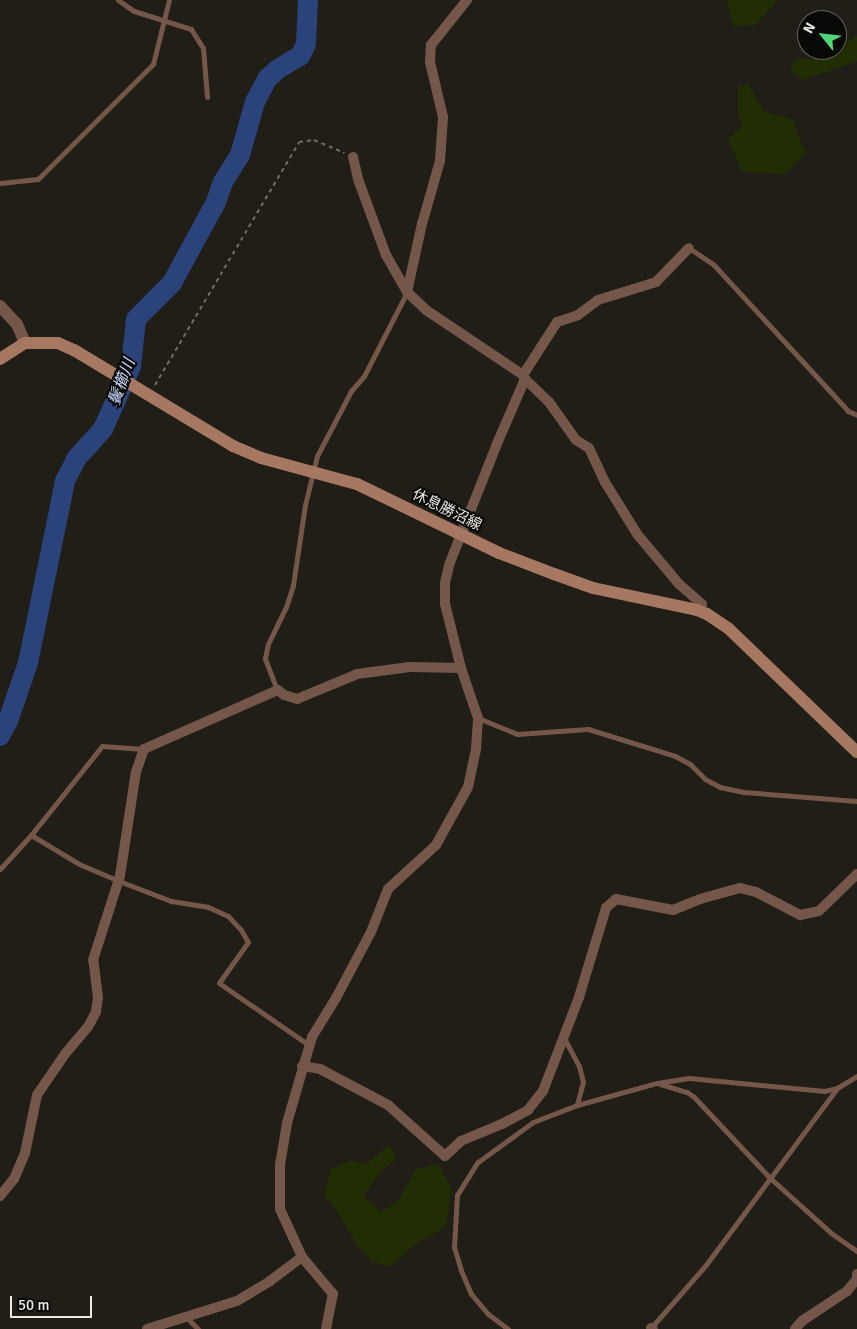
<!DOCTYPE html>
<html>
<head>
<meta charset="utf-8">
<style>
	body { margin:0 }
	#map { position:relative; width:857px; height:1329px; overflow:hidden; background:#211e17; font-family:Signika,"Noto Sans JP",sans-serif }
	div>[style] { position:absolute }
	.green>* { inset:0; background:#212e04 }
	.river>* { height:20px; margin:-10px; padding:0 10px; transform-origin:10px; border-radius:10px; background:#2b437b }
	.path>* { height:2px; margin-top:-1px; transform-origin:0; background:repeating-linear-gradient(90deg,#6f6d66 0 4px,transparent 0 8px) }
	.service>* { height:5px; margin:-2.5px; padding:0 2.5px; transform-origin:2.5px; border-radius:2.5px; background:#745749 }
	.minor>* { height:10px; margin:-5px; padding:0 5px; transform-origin:5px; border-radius:5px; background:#745749 }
	.tertiary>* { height:12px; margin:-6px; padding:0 6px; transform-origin:6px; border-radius:6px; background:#745749 }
	.secondary>* { height:12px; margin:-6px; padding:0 6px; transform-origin:6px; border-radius:6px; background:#a67861 }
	span { translate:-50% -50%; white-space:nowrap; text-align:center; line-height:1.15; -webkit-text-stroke:4px #090806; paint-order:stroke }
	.street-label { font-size:15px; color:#ebe9e4 }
	.water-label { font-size:16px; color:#cadbfe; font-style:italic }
	.north { position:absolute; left:797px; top:10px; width:50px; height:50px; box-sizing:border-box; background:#090806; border:1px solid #63625f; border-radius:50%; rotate:299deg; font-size:14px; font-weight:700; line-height:20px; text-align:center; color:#ebe9e4 }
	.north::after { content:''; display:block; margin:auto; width:18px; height:22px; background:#50d674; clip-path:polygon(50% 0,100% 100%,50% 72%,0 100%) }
	.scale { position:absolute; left:10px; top:1296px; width:82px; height:22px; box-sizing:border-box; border:2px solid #ebe9e4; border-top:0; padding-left:6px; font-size:15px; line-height:18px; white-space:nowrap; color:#ebe9e4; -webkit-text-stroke:4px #090806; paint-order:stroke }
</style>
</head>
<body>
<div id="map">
	<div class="green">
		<i style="clip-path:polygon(727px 0,779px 0,755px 25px,733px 26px)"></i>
		<i style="clip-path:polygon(857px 35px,857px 61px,803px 80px,790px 70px,796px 59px,828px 58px)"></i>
		<i style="clip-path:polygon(748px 84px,764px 111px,793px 120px,806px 154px,784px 174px,742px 172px,728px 139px,742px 127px,738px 114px,738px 86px)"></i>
		<i style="clip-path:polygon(390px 1145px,397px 1159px,386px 1166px,363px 1195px,381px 1212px,397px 1202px,416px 1169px,439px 1164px,452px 1189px,446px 1224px,437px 1232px,417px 1243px,390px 1267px,371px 1261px,358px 1247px,339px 1214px,324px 1195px,331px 1169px,349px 1161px,366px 1164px)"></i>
	</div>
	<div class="river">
		<i style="left:0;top:736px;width:17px;rotate:-62deg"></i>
		<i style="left:8px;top:721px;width:61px;rotate:-71deg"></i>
		<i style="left:28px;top:663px;width:186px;rotate:-78.5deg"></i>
		<i style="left:65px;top:481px;width:25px;rotate:-63deg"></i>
		<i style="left:76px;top:459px;width:40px;rotate:-48deg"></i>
		<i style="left:103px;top:429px;width:69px;rotate:-66deg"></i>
		<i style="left:131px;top:366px;width:47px;rotate:-83.9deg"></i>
		<i style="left:136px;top:319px;width:51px;rotate:-45deg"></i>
		<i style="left:172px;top:283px;width:92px;rotate:-61.5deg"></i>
		<i style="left:216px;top:202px;width:21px;rotate:-71deg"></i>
		<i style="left:223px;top:182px;width:32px;rotate:-58deg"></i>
		<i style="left:240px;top:155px;width:55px;rotate:-74.2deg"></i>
		<i style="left:255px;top:102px;width:27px;rotate:-62deg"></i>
		<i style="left:268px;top:78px;width:13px;rotate:-42deg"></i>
		<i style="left:278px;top:69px;width:26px;rotate:-31deg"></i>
		<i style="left:300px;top:56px;width:13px;rotate:-63deg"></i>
		<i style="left:306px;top:44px;width:44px;rotate:-87.4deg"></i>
	</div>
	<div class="path">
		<i style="left:155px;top:385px;width:282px;rotate:-59.3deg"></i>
		<i style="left:299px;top:142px;width:15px;rotate:-8deg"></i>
		<i style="left:314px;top:140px;width:33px;rotate:23deg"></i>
	</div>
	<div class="service">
		<i style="left:118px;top:0;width:19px;rotate:35deg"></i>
		<i style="left:134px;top:11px;width:60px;rotate:17.5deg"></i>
		<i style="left:191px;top:29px;width:22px;rotate:58deg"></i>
		<i style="left:203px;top:48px;width:49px;rotate:85.3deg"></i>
		<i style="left:0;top:183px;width:38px;rotate:-6deg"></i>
		<i style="left:38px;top:179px;width:163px;rotate:-45deg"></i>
		<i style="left:153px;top:64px;width:66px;rotate:-76deg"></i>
		<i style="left:689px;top:248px;width:29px;rotate:34deg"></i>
		<i style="left:713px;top:264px;width:200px;rotate:47.4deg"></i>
		<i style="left:848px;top:411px;width:10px;rotate:24deg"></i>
		<i style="left:277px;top:690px;width:34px;rotate:-111deg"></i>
		<i style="left:265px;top:658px;width:14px;rotate:-78deg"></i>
		<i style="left:268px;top:644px;width:41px;rotate:-64.1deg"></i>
		<i style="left:286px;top:607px;width:23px;rotate:-72deg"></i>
		<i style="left:293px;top:585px;width:81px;rotate:-81.5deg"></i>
		<i style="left:305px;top:505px;width:50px;rotate:-76.2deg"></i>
		<i style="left:317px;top:456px;width:73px;rotate:-62.4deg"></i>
		<i style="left:351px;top:391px;width:20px;rotate:-49deg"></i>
		<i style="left:364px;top:376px;width:94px;rotate:-62.9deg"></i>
		<i style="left:478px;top:718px;width:42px;rotate:22.3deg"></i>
		<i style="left:517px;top:734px;width:71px;rotate:-4deg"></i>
		<i style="left:588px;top:729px;width:91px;rotate:17.2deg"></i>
		<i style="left:675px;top:756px;width:17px;rotate:28deg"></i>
		<i style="left:690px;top:764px;width:21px;rotate:45deg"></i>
		<i style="left:705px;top:779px;width:17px;rotate:28deg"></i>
		<i style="left:720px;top:787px;width:25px;rotate:12deg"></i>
		<i style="left:744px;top:792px;width:113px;rotate:4.6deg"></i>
		<i style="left:31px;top:835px;width:56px;rotate:31.1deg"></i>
		<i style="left:79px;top:864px;width:43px;rotate:23deg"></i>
		<i style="left:119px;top:881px;width:56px;rotate:21deg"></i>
		<i style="left:171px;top:901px;width:37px;rotate:9deg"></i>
		<i style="left:208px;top:907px;width:22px;rotate:24deg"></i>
		<i style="left:228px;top:916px;width:19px;rotate:47deg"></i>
		<i style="left:241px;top:930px;width:14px;rotate:60deg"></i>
		<i style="left:248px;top:942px;width:50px;rotate:125.3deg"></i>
		<i style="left:219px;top:983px;width:109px;rotate:34.6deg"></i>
		<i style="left:0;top:869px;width:46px;rotate:-47.6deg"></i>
		<i style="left:31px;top:835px;width:114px;rotate:-51.4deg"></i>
		<i style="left:102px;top:746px;width:41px;rotate:4.2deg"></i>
		<i style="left:564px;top:1038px;width:32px;rotate:62deg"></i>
		<i style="left:579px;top:1066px;width:16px;rotate:76deg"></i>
		<i style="left:583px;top:1082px;width:24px;rotate:105deg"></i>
		<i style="left:660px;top:1084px;width:28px;rotate:17deg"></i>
		<i style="left:687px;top:1092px;width:9px;rotate:36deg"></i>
		<i style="left:694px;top:1097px;width:111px;rotate:46.8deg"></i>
		<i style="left:770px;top:1178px;width:82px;rotate:42deg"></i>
		<i style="left:831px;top:1233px;width:32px;rotate:35deg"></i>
		<i style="left:186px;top:1317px;width:17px;rotate:45deg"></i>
		<i style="left:508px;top:1329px;width:25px;rotate:-143deg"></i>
		<i style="left:488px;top:1314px;width:26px;rotate:-130deg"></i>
		<i style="left:471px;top:1294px;width:26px;rotate:-113deg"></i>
		<i style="left:461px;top:1270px;width:24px;rotate:-107deg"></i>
		<i style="left:454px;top:1247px;width:52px;rotate:-86.7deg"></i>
		<i style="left:457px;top:1195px;width:39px;rotate:-58deg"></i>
		<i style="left:478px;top:1162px;width:68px;rotate:-36deg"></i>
		<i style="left:533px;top:1122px;width:47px;rotate:-21.1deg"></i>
		<i style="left:577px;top:1105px;width:83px;rotate:-15.4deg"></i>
		<i style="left:657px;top:1083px;width:32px;rotate:-9deg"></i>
		<i style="left:689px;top:1078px;width:136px;rotate:5.5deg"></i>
		<i style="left:824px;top:1091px;width:13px;rotate:-13deg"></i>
		<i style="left:837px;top:1088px;width:23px;rotate:-31deg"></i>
		<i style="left:650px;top:1329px;width:84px;rotate:-48.9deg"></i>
		<i style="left:705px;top:1266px;width:222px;rotate:-53.4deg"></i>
	</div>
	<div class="minor">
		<i style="left:353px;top:157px;width:26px;rotate:77deg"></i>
		<i style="left:359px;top:182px;width:78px;rotate:69.7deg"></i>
		<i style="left:386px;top:255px;width:43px;rotate:60.4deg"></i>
		<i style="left:407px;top:292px;width:26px;rotate:43deg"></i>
		<i style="left:426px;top:310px;width:117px;rotate:33.8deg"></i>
		<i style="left:407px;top:292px;width:70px;rotate:-77.6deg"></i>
		<i style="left:422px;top:224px;width:66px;rotate:-74.1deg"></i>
		<i style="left:440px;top:161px;width:44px;rotate:-86.1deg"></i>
		<i style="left:443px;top:117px;width:57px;rotate:-103.3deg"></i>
		<i style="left:430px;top:62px;width:17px;rotate:-87deg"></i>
		<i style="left:431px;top:45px;width:58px;rotate:-51.3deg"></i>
		<i style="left:525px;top:379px;width:33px;rotate:44deg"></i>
		<i style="left:549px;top:402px;width:47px;rotate:54.6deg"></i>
		<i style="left:576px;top:440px;width:15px;rotate:32deg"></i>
		<i style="left:589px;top:448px;width:38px;rotate:65deg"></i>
		<i style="left:605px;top:482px;width:61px;rotate:58.4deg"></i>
		<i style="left:637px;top:534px;width:65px;rotate:50deg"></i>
		<i style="left:679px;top:584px;width:30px;rotate:41deg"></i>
		<i style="left:702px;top:604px;width:8px;rotate:97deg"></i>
		<i style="left:302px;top:1066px;width:18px;rotate:9deg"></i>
		<i style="left:320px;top:1069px;width:77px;rotate:27.9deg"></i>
		<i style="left:388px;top:1105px;width:76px;rotate:41.8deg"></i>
		<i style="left:445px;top:1156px;width:22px;rotate:-43deg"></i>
		<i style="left:461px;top:1141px;width:44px;rotate:-22.5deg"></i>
		<i style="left:502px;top:1124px;width:30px;rotate:-28deg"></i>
		<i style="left:528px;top:1110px;width:24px;rotate:-52deg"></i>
		<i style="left:543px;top:1091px;width:101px;rotate:-69deg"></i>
		<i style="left:579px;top:997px;width:93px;rotate:-73.1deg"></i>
		<i style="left:606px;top:908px;width:13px;rotate:-42deg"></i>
		<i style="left:616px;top:899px;width:58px;rotate:10.9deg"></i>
		<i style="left:673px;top:910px;width:29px;rotate:-22deg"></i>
		<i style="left:700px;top:899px;width:41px;rotate:-15.4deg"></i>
		<i style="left:740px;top:888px;width:16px;rotate:14deg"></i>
		<i style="left:756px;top:892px;width:50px;rotate:27.6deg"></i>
		<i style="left:800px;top:915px;width:19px;rotate:-12deg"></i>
		<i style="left:819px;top:911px;width:53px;rotate:-44.2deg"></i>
		<i style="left:0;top:1196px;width:22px;rotate:-51deg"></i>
		<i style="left:14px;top:1179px;width:28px;rotate:-67deg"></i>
		<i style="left:25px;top:1153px;width:59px;rotate:-78.3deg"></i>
		<i style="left:37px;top:1095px;width:50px;rotate:-55.7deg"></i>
		<i style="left:65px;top:1054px;width:35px;rotate:-50deg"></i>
		<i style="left:88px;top:1027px;width:17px;rotate:-62deg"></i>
		<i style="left:96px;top:1012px;width:14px;rotate:-82deg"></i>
		<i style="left:98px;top:998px;width:38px;rotate:-97deg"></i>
		<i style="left:93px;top:960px;width:88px;rotate:-72.2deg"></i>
		<i style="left:120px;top:876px;width:105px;rotate:-81.3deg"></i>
		<i style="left:136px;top:772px;width:24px;rotate:-71deg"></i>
		<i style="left:144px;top:749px;width:146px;rotate:-23.8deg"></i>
		<i style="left:278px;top:690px;width:8px;rotate:40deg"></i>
		<i style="left:284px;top:695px;width:14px;rotate:17deg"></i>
		<i style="left:297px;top:699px;width:65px;rotate:-22.6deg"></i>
		<i style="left:357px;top:674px;width:53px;rotate:-7.5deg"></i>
		<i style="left:410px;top:667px;width:51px;rotate:1.1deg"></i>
		<i style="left:651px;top:1328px;width:2px;rotate:27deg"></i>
		<i style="left:147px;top:1329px;width:94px;rotate:-17.3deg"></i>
		<i style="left:237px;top:1301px;width:39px;rotate:-31deg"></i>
		<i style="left:270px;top:1281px;width:40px;rotate:-37deg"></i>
		<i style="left:326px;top:1329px;width:36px;rotate:-79deg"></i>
		<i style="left:333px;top:1294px;width:48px;rotate:-130deg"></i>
		<i style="left:302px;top:1257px;width:53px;rotate:-114.6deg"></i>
		<i style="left:280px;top:1209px;width:44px;rotate:-90deg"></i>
		<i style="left:280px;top:1165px;width:43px;rotate:-80.5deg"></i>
		<i style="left:287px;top:1123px;width:90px;rotate:-73.8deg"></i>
		<i style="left:312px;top:1037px;width:46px;rotate:-58.4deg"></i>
		<i style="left:336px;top:998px;width:75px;rotate:-62.1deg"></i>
		<i style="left:371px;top:932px;width:46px;rotate:-68.4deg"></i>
		<i style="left:388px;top:889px;width:65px;rotate:-42.5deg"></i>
		<i style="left:436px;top:845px;width:66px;rotate:-61.1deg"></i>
		<i style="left:468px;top:787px;width:40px;rotate:-78deg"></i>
		<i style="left:476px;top:748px;width:30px;rotate:-86deg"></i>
		<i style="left:478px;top:718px;width:53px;rotate:-108.8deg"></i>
		<i style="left:461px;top:668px;width:66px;rotate:-104deg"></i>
		<i style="left:445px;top:604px;width:21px;rotate:-90deg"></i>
		<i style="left:445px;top:583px;width:18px;rotate:-77deg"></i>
		<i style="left:449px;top:565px;width:128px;rotate:-68.4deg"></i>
		<i style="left:496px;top:446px;width:73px;rotate:-66.6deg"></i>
		<i style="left:525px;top:379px;width:4px;rotate:-117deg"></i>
		<i style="left:523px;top:375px;width:63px;rotate:-57.3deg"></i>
		<i style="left:557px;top:322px;width:22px;rotate:-18deg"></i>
		<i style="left:578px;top:315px;width:25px;rotate:-37deg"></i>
		<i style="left:598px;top:300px;width:61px;rotate:-17.2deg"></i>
		<i style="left:656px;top:282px;width:47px;rotate:-45.9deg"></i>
		<i style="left:795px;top:1329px;width:11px;rotate:-49deg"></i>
		<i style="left:802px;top:1321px;width:54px;rotate:-33.7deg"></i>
		<i style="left:847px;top:1291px;width:16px;rotate:-50deg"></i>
		<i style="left:857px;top:1279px;width:5px;rotate:-90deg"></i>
	</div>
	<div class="tertiary">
		<i style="left:0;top:306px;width:25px;rotate:47deg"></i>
		<i style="left:17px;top:324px;width:21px;rotate:67deg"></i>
	</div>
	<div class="secondary">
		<i style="left:0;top:359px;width:30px;rotate:-33deg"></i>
		<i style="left:25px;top:343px;width:33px"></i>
		<i style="left:58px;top:343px;width:17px;rotate:24deg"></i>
		<i style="left:74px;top:350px;width:186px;rotate:31.1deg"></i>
		<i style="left:233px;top:446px;width:30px;rotate:23deg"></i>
		<i style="left:261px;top:458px;width:99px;rotate:15.2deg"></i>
		<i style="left:357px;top:484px;width:158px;rotate:25.9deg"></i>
		<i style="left:499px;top:553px;width:59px;rotate:20.9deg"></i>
		<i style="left:554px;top:574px;width:41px;rotate:19.7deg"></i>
		<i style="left:593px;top:588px;width:106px;rotate:11.9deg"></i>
		<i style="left:697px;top:610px;width:11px;rotate:22deg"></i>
		<i style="left:707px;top:614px;width:25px;rotate:34deg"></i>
		<i style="left:728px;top:628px;width:179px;rotate:43.9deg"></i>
	</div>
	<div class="street-label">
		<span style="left:447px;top:510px;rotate:26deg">休息勝沼線</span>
	</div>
	<div class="water-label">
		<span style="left:122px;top:382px;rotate:-70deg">鬢櫛川</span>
	</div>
	<div class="north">N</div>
	<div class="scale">50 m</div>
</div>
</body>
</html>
